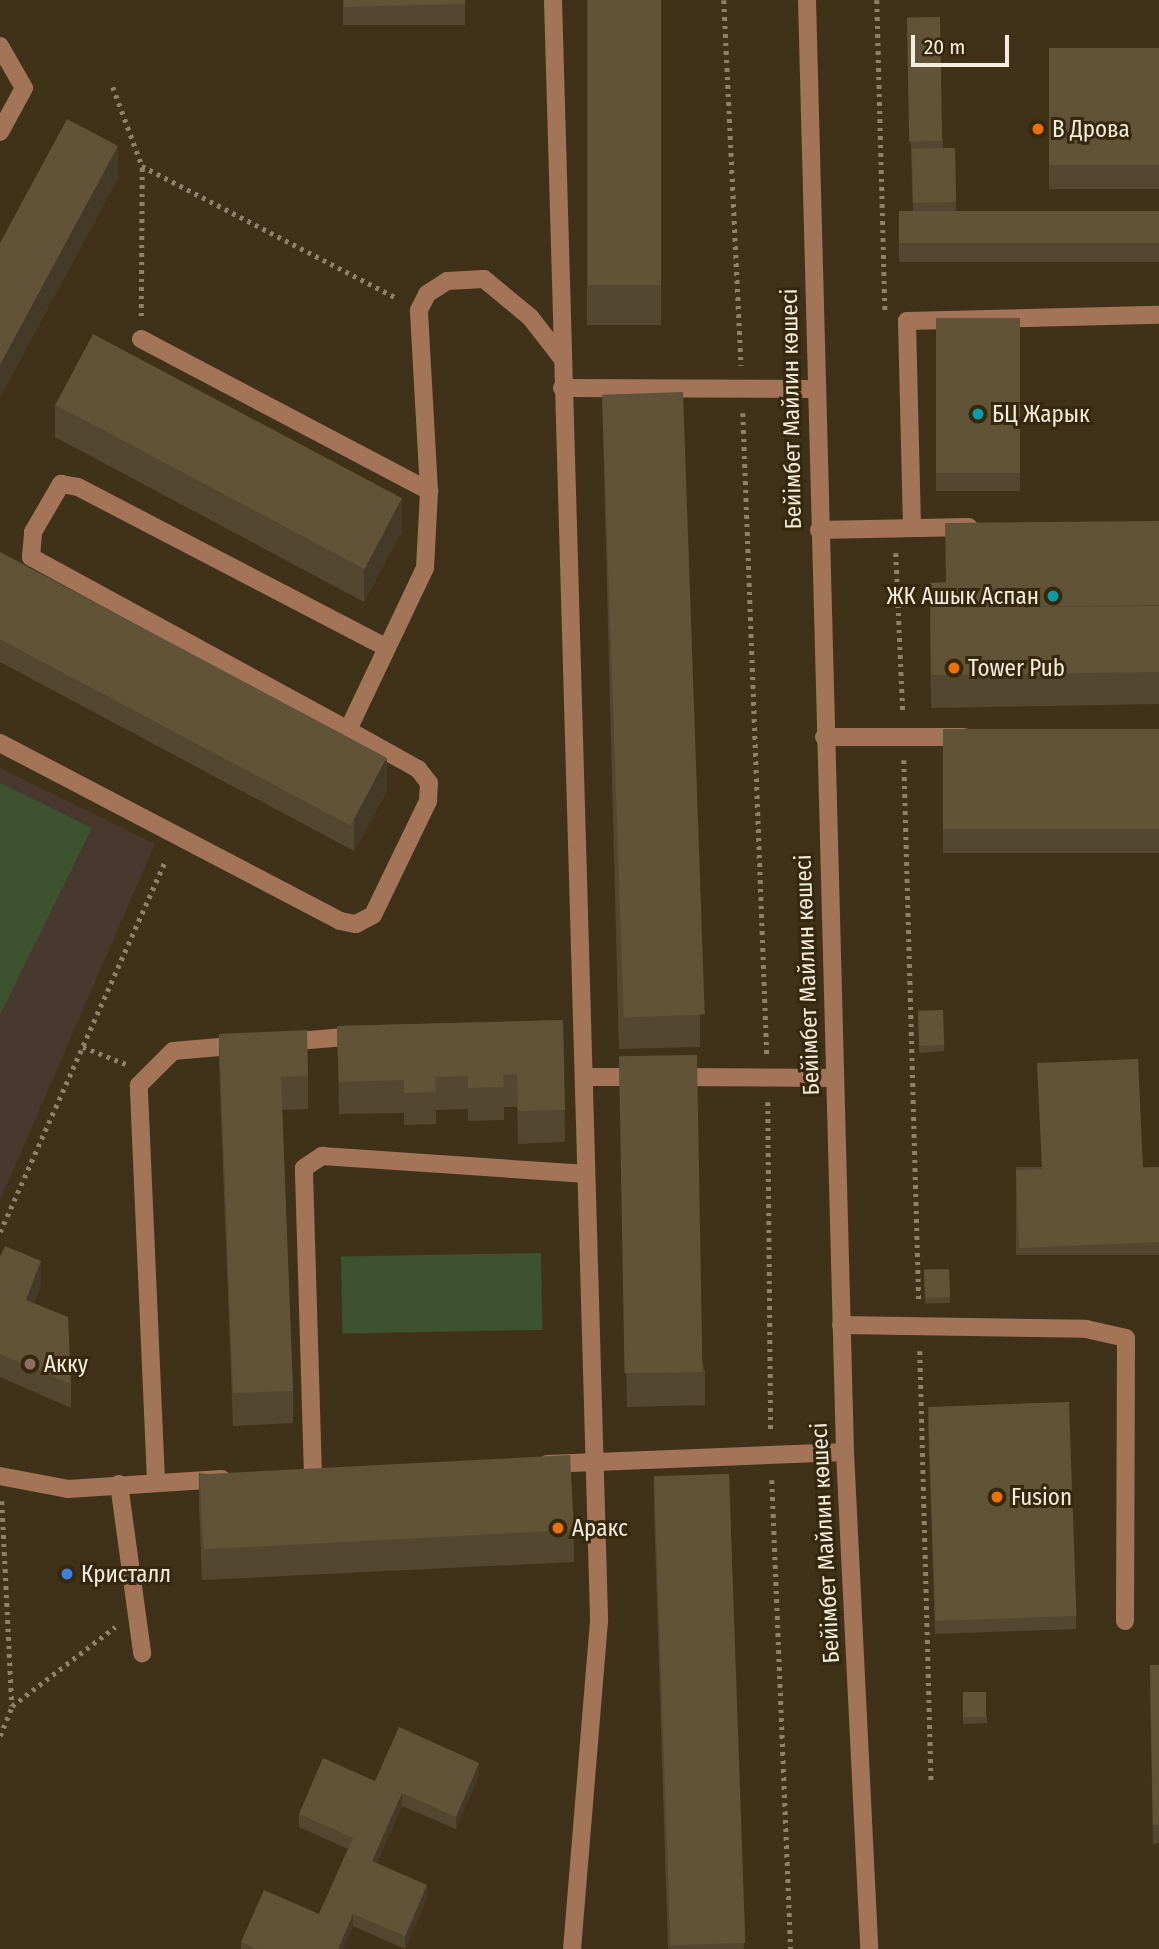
<!DOCTYPE html>
<html>
<head>
<meta charset="utf-8">
<style>
	body { margin:0 }
	#map { position:relative; width:1159px; height:1949px; overflow:hidden; background:#3f3218; font-family:"Fira Sans Condensed",sans-serif }
	div>[style] { position:absolute }
	.education>* { inset:0; background:#48382d }
	.green>* { inset:0; background:#3d522e; transform-origin:0 0 }
	.path>* { height:4.5px; margin-top:-2.25px; transform-origin:0; background:repeating-linear-gradient(90deg,#8d826c 0 3.5px,transparent 0 8.5px) }
	.minor>* { height:18px; margin:-9px; padding:0 9px; transform-origin:9px; border-radius:9px; background:#a47459 }
	.wall>* { inset:0; background:#534730; transform-origin:0 0 }
	.shaded-wall>* { inset:0; background:#443a27 }
	.building>* { inset:0; background:#615338; transform-origin:0 0 }
	.dots>* { width:19px; height:19px; translate:-50% -50%; box-sizing:border-box; border:4px solid #35280d; border-radius:50% }
	span { translate:-50% -50%; white-space:nowrap; text-align:center; line-height:1.15; -webkit-text-stroke:6px #35280d; paint-order:stroke }
	.poi-label { font-size:23px; color:#f4ecdc }
	.left { translate:0 -50%; text-align:left }
	.right { translate:-100% -50%; text-align:right }
	.street-label { font-size:23px; color:#f4ecdc }
	.scale { position:absolute; left:911px; top:35px; width:98px; height:32px; box-sizing:border-box; border:4px solid #f4ecdc; border-top:0; padding-left:9px; font-size:21px; line-height:24px; white-space:nowrap; color:#f4ecdc; -webkit-text-stroke:5px #35280d; paint-order:stroke }
</style>
</head>
<body>
<div id="map">
	<div class="education">
		<i style="clip-path:polygon(0 768px,155px 844px,0 1201px)"></i>
	</div>
	<div class="green">
		<i style="clip-path:polygon(0 783px,92px 828px,0 1015px)"></i>
		<i style="left:541px;top:1253px;width:77px;height:200px;rotate:89deg"></i>
	</div>
	<div class="path">
		<i style="left:724px;top:0;width:366px;rotate:87.3deg"></i>
		<i style="left:877px;top:0;width:311px;rotate:88.5deg"></i>
		<i style="left:113px;top:87px;width:84px;rotate:69.8deg"></i>
		<i style="left:142px;top:166px;width:287px;rotate:27.4deg"></i>
		<i style="left:141px;top:316px;width:150px;rotate:-89.6deg"></i>
		<i style="left:743px;top:413px;width:642px;rotate:87.86deg"></i>
		<i style="left:896px;top:553px;width:160px;rotate:87.5deg"></i>
		<i style="left:904px;top:760px;width:544px;rotate:88.42deg"></i>
		<i style="left:83px;top:1047px;width:46px;rotate:21.6deg"></i>
		<i style="left:768px;top:1102px;width:328px;rotate:89.5deg"></i>
		<i style="left:0;top:1232px;width:408px;rotate:-66deg"></i>
		<i style="left:920px;top:1351px;width:432px;rotate:88.5deg"></i>
		<i style="left:772px;top:1480px;width:469px;rotate:87.7deg"></i>
		<i style="left:2px;top:1501px;width:205px;rotate:87.2deg"></i>
		<i style="left:0;top:1736px;width:32px;rotate:-68deg"></i>
		<i style="left:12px;top:1706px;width:130px;rotate:-37.5deg"></i>
	</div>
	<div class="minor">
		<i style="left:553px;top:0;width:1622px;rotate:88.37deg"></i>
		<i style="left:599px;top:1621px;width:329px;rotate:94.7deg"></i>
		<i style="left:807px;top:0;width:1452px;rotate:88.5deg"></i>
		<i style="left:845px;top:1452px;width:498px;rotate:87.2deg"></i>
		<i style="left:0;top:46px;width:48px;rotate:60.3deg"></i>
		<i style="left:24px;top:88px;width:50px;rotate:118.6deg"></i>
		<i style="left:141px;top:339px;width:326px;rotate:27.8deg"></i>
		<i style="left:562px;top:388px;width:252px;rotate:0.2deg"></i>
		<i style="left:912px;top:527px;width:206px;rotate:-91.4deg"></i>
		<i style="left:907px;top:321px;width:252px;rotate:-1.4deg"></i>
		<i style="left:819px;top:530px;width:150px;rotate:-1.1deg"></i>
		<i style="left:348px;top:730px;width:179px;rotate:-64.6deg"></i>
		<i style="left:425px;top:568px;width:77px;rotate:-87deg"></i>
		<i style="left:429px;top:491px;width:181px;rotate:-93.2deg"></i>
		<i style="left:419px;top:310px;width:18px;rotate:-63deg"></i>
		<i style="left:427px;top:294px;width:24px;rotate:-33deg"></i>
		<i style="left:447px;top:281px;width:37px;rotate:-3deg"></i>
		<i style="left:484px;top:279px;width:60px;rotate:39.6deg"></i>
		<i style="left:530px;top:317px;width:51px;rotate:52.2deg"></i>
		<i style="left:824px;top:737px;width:140px"></i>
		<i style="left:0;top:743px;width:384px;rotate:27.6deg"></i>
		<i style="left:340px;top:921px;width:16px;rotate:11deg"></i>
		<i style="left:356px;top:924px;width:19px;rotate:-28deg"></i>
		<i style="left:373px;top:915px;width:127px;rotate:-64.2deg"></i>
		<i style="left:428px;top:801px;width:18px;rotate:-87deg"></i>
		<i style="left:429px;top:783px;width:18px;rotate:-128deg"></i>
		<i style="left:418px;top:769px;width:80px;rotate:-150.9deg"></i>
		<i style="left:348px;top:730px;width:361px;rotate:-151.4deg"></i>
		<i style="left:31px;top:557px;width:25px;rotate:-85deg"></i>
		<i style="left:33px;top:532px;width:56px;rotate:-59.7deg"></i>
		<i style="left:61px;top:484px;width:17px;rotate:10deg"></i>
		<i style="left:78px;top:487px;width:348px;rotate:27.5deg"></i>
		<i style="left:285px;top:1042px;width:73px;rotate:-4.7deg"></i>
		<i style="left:586px;top:1077px;width:56px"></i>
		<i style="left:677px;top:1077px;width:157px;rotate:0.4deg"></i>
		<i style="left:841px;top:1325px;width:245px;rotate:0.9deg"></i>
		<i style="left:1086px;top:1329px;width:41px;rotate:12.7deg"></i>
		<i style="left:1126px;top:1338px;width:283px;rotate:90.2deg"></i>
		<i style="left:547px;top:1464px;width:298px;rotate:-2.3deg"></i>
		<i style="left:0;top:1476px;width:69px;rotate:10.8deg"></i>
		<i style="left:68px;top:1489px;width:154px;rotate:-3.7deg"></i>
		<i style="left:313px;top:1476px;width:308px;rotate:-91.7deg"></i>
		<i style="left:304px;top:1168px;width:22px;rotate:-34deg"></i>
		<i style="left:322px;top:1156px;width:262px;rotate:3.9deg"></i>
		<i style="left:156px;top:1481px;width:396px;rotate:-92.5deg"></i>
		<i style="left:139px;top:1085px;width:48px;rotate:-45deg"></i>
		<i style="left:173px;top:1051px;width:70px;rotate:-4.9deg"></i>
		<i style="left:119px;top:1484px;width:171px;rotate:82.2deg"></i>
	</div>
	<div class="wall">
		<i style="left:343px;top:0;width:122px;height:25px"></i>
		<i style="left:587px;top:0;width:74px;height:325px"></i>
		<i style="clip-path:polygon(907px 18px,943px 141px,943px 148px,955px 148px,956px 214px,913px 216px)"></i>
		<i style="left:1159px;top:48px;width:141px;height:110px;rotate:90deg"></i>
		<i style="left:1159px;top:211px;width:51px;height:260px;rotate:90deg"></i>
		<i style="left:936px;top:318px;width:84px;height:173px"></i>
		<i style="clip-path:polygon(602px 395px,700px 1015px,700px 1047px,619px 1049px)"></i>
		<i style="clip-path:polygon(55px 404px,402px 531px,364px 602px,55px 437px)"></i>
		<i style="clip-path:polygon(1159px 521px,1159px 704px,931px 708px,930px 615px)"></i>
		<i style="clip-path:polygon(0 552px,387px 791px,354px 851px,0 662px)"></i>
		<i style="left:1159px;top:729px;width:124px;height:216px;rotate:90deg"></i>
		<i style="clip-path:polygon(918px 1011px,944px 1045px,944px 1051px,919px 1053px)"></i>
		<i style="clip-path:polygon(563px 1020px,565px 1142px,518px 1144px,517px 1107px,504px 1107px,504px 1120px,468px 1121px,468px 1109px,436px 1110px,436px 1124px,404px 1125px,404px 1113px,339px 1114px,337px 1026px)"></i>
		<i style="clip-path:polygon(219px 1034px,308px 1076px,308px 1109px,282px 1110px,293px 1391px,293px 1423px,233px 1426px,219px 1066px)"></i>
		<i style="clip-path:polygon(619px 1057px,705px 1372px,705px 1405px,627px 1407px)"></i>
		<i style="left:1159px;top:1167px;width:88px;height:143px;rotate:90deg"></i>
		<i style="clip-path:polygon(0 1257px,41px 1285px,34px 1303px,71px 1384px,71px 1408px,0 1377px)"></i>
		<i style="left:949px;top:1269px;width:34px;height:25px;rotate:88deg"></i>
		<i style="clip-path:polygon(928px 1420px,1076px 1616px,1076px 1629px,935px 1634px)"></i>
		<i style="clip-path:polygon(199px 1473px,574px 1530px,574px 1562px,202px 1580px,199px 1505px)"></i>
		<i style="clip-path:polygon(729px 1474px,744px 1949px,668px 1949px,654px 1509px,654px 1476px)"></i>
		<i style="clip-path:polygon(1159px 1665px,1159px 1843px,1153px 1844px,1150px 1684px)"></i>
		<i style="clip-path:polygon(963px 1692px,987px 1717px,987px 1723px,963px 1724px)"></i>
		<i style="clip-path:polygon(479px 1775px,456px 1829px,402px 1806px,377px 1863px,427px 1898px,405px 1949px,353px 1926px,343px 1949px,241px 1949px,241px 1942px,319px 1914px,348px 1849px,299px 1827px,299px 1814px,375px 1781px)"></i>
	</div>
	<div class="shaded-wall">
		<i style="clip-path:polygon(118px 146px,118px 179px,0 398px,0 365px)"></i>
		<i style="clip-path:polygon(402px 499px,402px 531px,364px 602px,364px 570px)"></i>
		<i style="clip-path:polygon(387px 758px,387px 791px,354px 851px,354px 819px)"></i>
		<i style="clip-path:polygon(41px 1261px,41px 1285px,26px 1323px,26px 1300px)"></i>
		<i style="clip-path:polygon(479px 1763px,479px 1775px,456px 1829px,456px 1817px)"></i>
		<i style="clip-path:polygon(402px 1793px,402px 1806px,372px 1874px,372px 1861px)"></i>
		<i style="clip-path:polygon(427px 1885px,427px 1898px,405px 1949px,405px 1936px)"></i>
		<i style="clip-path:polygon(353px 1914px,353px 1926px,343px 1949px,338px 1949px)"></i>
	</div>
	<div class="building">
		<i style="clip-path:polygon(344px 0,465px 0,465px 4px,344px 7px)"></i>
		<i style="left:588px;top:0;width:73px;height:285px"></i>
		<i style="left:940px;top:17px;width:124px;height:33px;rotate:89deg"></i>
		<i style="left:1159px;top:48px;width:117px;height:110px;rotate:90deg"></i>
		<i style="clip-path:polygon(67px 119px,118px 146px,0 365px,0 243px)"></i>
		<i style="left:955px;top:148px;width:54px;height:43px;rotate:89deg"></i>
		<i style="left:1159px;top:211px;width:32px;height:260px;rotate:90deg"></i>
		<i style="left:936px;top:318px;width:84px;height:155px"></i>
		<i style="left:93px;top:334px;width:350px;height:80px;rotate:28deg"></i>
		<i style="left:683px;top:392px;width:623px;height:81px;rotate:88deg"></i>
		<i style="clip-path:polygon(1159px 521px,1159px 605px,946px 608px,1159px 606px,1159px 672px,931px 675px,930px 583px,946px 582px,945px 523px)"></i>
		<i style="left:0;top:552px;width:438px;height:77px;rotate:28deg"></i>
		<i style="left:1159px;top:729px;width:100px;height:216px;rotate:90deg"></i>
		<i style="left:943px;top:1010px;width:35px;height:25px;rotate:88deg"></i>
		<i style="clip-path:polygon(563px 1020px,565px 1110px,518px 1111px,517px 1074px,503px 1075px,504px 1087px,468px 1088px,468px 1076px,435px 1077px,436px 1092px,404px 1093px,404px 1080px,339px 1082px,337px 1026px)"></i>
		<i style="clip-path:polygon(307px 1030px,308px 1076px,281px 1077px,293px 1391px,233px 1393px,219px 1034px)"></i>
		<i style="left:697px;top:1055px;width:317px;height:78px;rotate:89deg"></i>
		<i style="clip-path:polygon(1138px 1059px,1143px 1168px,1159px 1167px,1159px 1242px,1019px 1248px,1016px 1170px,1042px 1169px,1037px 1063px)"></i>
		<i style="clip-path:polygon(5px 1246px,41px 1261px,26px 1300px,68px 1317px,71px 1384px,0 1354px,0 1257px)"></i>
		<i style="left:949px;top:1269px;width:28px;height:25px;rotate:88deg"></i>
		<i style="left:1069px;top:1402px;width:214px;height:141px;rotate:88deg"></i>
		<i style="left:570px;top:1455px;width:75px;height:371px;rotate:87deg"></i>
		<i style="left:729px;top:1474px;width:469px;height:75px;rotate:88deg"></i>
		<i style="clip-path:polygon(1150px 1665px,1159px 1665px,1159px 1825px,1153px 1825px)"></i>
		<i style="left:963px;top:1692px;width:23px;height:25px"></i>
		<i style="clip-path:polygon(399px 1727px,479px 1763px,456px 1817px,402px 1793px,372px 1861px,427px 1885px,405px 1936px,353px 1914px,338px 1949px,257px 1949px,241px 1942px,264px 1890px,319px 1914px,353px 1838px,299px 1814px,323px 1758px,375px 1781px)"></i>
	</div>
	<div class="dots">
		<i style="left:1038px;top:129px;background:#e8710a"></i>
		<i style="left:978px;top:414px;background:#0f9aa8"></i>
		<i style="left:1053px;top:596px;background:#0f9aa8"></i>
		<i style="left:954px;top:668px;background:#e8710a"></i>
		<i style="left:30px;top:1364px;background:#8d6e63"></i>
		<i style="left:997px;top:1497px;background:#e8710a"></i>
		<i style="left:558px;top:1528px;background:#e8710a"></i>
		<i style="left:67px;top:1574px;background:#3f7fe0"></i>
	</div>
	<div class="poi-label">
		<span class="left" style="left:1052px;top:129px">В Дрова</span>
		<span class="left" style="left:992px;top:414px">БЦ Жарык</span>
		<span class="right" style="left:1039px;top:596px">ЖК Ашык Аспан</span>
		<span class="left" style="left:968px;top:668px">Tower Pub</span>
		<span class="left" style="left:44px;top:1364px">Акку</span>
		<span class="left" style="left:1011px;top:1497px">Fusion</span>
		<span class="left" style="left:572px;top:1528px">Аракс</span>
		<span class="left" style="left:81px;top:1574px">Кристалл</span>
	</div>
	<div class="street-label">
		<span style="left:791px;top:409px;rotate:-91deg">Бейімбет Майлин көшесі</span>
		<span style="left:807px;top:975px;rotate:-92deg">Бейімбет Майлин көшесі</span>
		<span style="left:825px;top:1543px;rotate:-93deg">Бейімбет Майлин көшесі</span>
	</div>
	<div class="scale">20 m</div>
</div>
</body>
</html>
